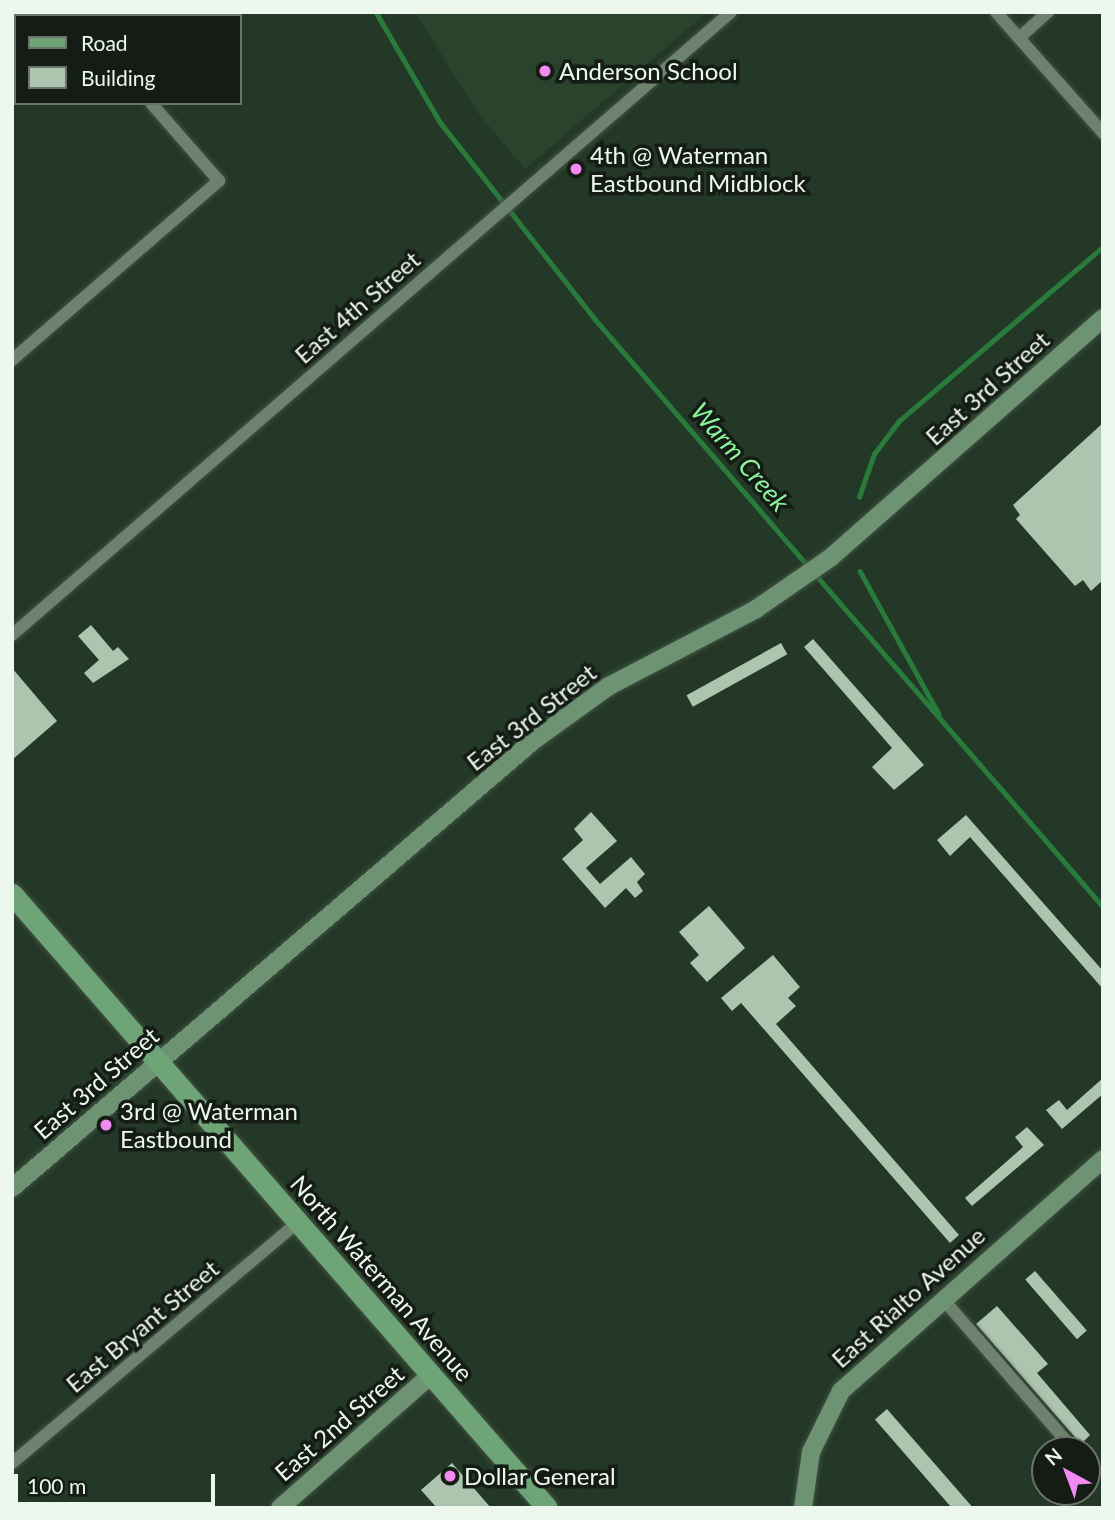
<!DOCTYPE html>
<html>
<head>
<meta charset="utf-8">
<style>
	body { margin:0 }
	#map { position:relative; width:1115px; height:1520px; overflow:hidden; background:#243827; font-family:Lato,sans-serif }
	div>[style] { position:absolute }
	.built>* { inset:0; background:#2a432d }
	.stream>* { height:4.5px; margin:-2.25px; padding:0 2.25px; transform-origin:2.25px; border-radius:2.25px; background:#297b3c }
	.building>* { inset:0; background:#adc4af; transform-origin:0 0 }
	.roads { filter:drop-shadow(0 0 2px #425344) drop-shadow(0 0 2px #425344) }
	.street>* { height:12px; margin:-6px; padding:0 6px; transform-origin:6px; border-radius:6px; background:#6d826f }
	.secondary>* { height:18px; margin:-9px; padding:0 9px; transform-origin:9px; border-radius:9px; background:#6e9373 }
	.primary>* { height:21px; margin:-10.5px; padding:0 10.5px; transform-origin:10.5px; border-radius:10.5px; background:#6fa477 }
	.dots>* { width:19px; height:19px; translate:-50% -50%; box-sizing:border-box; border:4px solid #141c15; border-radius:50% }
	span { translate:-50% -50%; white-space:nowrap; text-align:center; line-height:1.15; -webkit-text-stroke:7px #141c15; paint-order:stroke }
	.poi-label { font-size:24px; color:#ecf8ed }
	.left { translate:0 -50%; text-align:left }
	.street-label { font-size:24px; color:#ecf8ed }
	.water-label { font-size:26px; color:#8bf49c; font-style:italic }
	.frame { position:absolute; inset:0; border:14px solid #ecf8ed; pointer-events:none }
	.legend { position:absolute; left:14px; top:14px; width:228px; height:91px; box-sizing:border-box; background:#141c15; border:2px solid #6a746b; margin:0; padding:9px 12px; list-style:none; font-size:21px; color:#ecf8ed }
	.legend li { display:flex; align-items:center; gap:14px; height:35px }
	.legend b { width:35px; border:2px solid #6a746b }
	.north { position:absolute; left:1031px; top:1436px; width:70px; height:70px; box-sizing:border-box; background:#141c15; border:2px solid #6a746b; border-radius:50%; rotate:319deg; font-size:19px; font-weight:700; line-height:28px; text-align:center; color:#ecf8ed }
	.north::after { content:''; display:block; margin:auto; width:24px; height:32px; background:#f38af1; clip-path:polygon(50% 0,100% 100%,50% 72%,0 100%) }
	.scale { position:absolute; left:14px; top:1474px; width:201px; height:32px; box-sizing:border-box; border:4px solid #ecf8ed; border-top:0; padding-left:9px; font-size:21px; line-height:24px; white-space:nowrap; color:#ecf8ed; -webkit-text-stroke:5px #141c15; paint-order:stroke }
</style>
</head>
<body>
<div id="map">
	<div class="built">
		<i style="clip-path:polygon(415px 12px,707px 12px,525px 169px,478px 113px)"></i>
	</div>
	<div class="stream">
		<i style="left:376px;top:12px;width:127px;rotate:59.8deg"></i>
		<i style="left:440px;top:122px;width:249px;rotate:51.8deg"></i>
		<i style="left:594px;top:318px;width:329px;rotate:49.2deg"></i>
		<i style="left:859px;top:497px;width:46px;rotate:-70.8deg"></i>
		<i style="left:874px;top:454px;width:41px;rotate:-52.9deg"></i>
		<i style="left:899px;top:421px;width:268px;rotate:-40.5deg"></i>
		<i style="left:860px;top:571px;width:163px;rotate:61.1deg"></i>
		<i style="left:815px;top:574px;width:440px;rotate:49.1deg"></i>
	</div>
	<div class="building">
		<i style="clip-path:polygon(1103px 423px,1103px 580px,1091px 591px,1083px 580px,1075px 586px,1016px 519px,1020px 515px,1013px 505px)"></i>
		<i style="clip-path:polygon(91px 625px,113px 651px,118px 647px,129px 659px,93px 683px,84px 673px,99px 660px,78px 636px)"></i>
		<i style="clip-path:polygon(813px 639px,924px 765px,894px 790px,872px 767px,892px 748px,804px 647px)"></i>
		<i style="left:781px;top:643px;width:13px;height:108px;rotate:61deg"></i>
		<i style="clip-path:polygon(12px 668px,57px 721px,12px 760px)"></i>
		<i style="clip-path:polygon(591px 812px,617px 841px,586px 868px,600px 884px,631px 857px,645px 874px,637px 882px,643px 891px,635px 898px,626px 888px,605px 908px,562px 859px,583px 840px,574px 829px)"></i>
		<i style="clip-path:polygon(966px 815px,1103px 971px,1103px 989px,970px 837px,950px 856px,937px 840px)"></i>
		<i style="clip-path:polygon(709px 906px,745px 948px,707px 982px,690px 963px,699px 955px,679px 932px)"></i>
		<i style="clip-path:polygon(773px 955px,800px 987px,788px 998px,796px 1006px,776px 1024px,959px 1235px,950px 1243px,741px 1003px,732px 1011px,721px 998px)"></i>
		<i style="clip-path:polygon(1103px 1078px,1103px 1094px,1062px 1129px,1046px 1110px,1059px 1100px,1067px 1110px)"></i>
		<i style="clip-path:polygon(1027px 1127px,1044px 1145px,972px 1206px,965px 1198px,1023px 1147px,1015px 1137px)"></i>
		<i style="left:1035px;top:1271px;width:79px;height:13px;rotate:49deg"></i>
		<i style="clip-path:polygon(997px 1306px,1048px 1364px,1037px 1373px,1090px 1435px,1081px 1444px,976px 1324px)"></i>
		<i style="left:887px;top:1409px;width:131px;height:16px;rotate:49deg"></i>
		<i style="clip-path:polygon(452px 1463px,491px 1508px,437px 1508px,421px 1490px)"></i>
	</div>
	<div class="roads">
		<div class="street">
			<i style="left:73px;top:12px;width:5px;rotate:53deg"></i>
			<i style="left:996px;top:12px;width:162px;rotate:48.5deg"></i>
			<i style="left:1019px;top:38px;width:39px;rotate:-42deg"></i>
			<i style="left:12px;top:360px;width:274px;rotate:-40.9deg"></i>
			<i style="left:219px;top:181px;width:103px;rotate:-131.1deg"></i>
			<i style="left:12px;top:635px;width:951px;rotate:-40.91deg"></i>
			<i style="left:942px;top:1298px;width:201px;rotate:49deg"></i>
			<i style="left:12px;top:1463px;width:374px;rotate:-40.1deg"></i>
			<i style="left:1087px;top:1466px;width:2px;rotate:27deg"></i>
		</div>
		<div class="secondary">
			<i style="left:86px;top:16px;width:6px;rotate:-45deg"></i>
			<i style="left:12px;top:80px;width:5px;rotate:-37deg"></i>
			<i style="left:12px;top:1188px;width:686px;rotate:-40.63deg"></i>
			<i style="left:533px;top:741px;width:94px;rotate:-35.9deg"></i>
			<i style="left:609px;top:686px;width:166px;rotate:-27.6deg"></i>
			<i style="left:756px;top:609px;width:90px;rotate:-34.6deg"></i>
			<i style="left:830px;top:558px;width:363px;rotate:-41.3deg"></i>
			<i style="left:280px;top:1508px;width:201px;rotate:-41.4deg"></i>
			<i style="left:803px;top:1508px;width:57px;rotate:-81.9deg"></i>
			<i style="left:811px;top:1452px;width:68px;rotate:-63.8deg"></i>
			<i style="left:841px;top:1391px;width:350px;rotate:-41.5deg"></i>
		</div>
		<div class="primary">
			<i style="left:12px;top:894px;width:814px;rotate:48.93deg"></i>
		</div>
	</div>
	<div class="dots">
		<i style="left:545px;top:71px;background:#f38af1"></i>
		<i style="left:576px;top:169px;background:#f38af1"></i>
		<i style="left:106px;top:1125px;background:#f38af1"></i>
		<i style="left:450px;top:1476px;background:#f38af1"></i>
	</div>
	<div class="poi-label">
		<span class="left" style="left:559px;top:71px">Anderson School</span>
		<span class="left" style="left:590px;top:169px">4th @ Waterman<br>Eastbound Midblock</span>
		<span class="left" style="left:120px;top:1125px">3rd @ Waterman<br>Eastbound</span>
		<span class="left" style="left:464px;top:1476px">Dollar General</span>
	</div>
	<div class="street-label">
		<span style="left:357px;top:307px;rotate:-41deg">East 4th Street</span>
		<span style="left:987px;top:388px;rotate:-42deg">East 3rd Street</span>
		<span style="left:531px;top:717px;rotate:-38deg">East 3rd Street</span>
		<span style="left:96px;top:1083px;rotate:-41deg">East 3rd Street</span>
		<span style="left:382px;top:1278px;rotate:49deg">North Waterman Avenue</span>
		<span style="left:908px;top:1297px;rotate:-42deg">East Rialto Avenue</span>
		<span style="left:142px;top:1326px;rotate:-40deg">East Bryant Street</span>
		<span style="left:339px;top:1423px;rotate:-41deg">East 2nd Street</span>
	</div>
	<div class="water-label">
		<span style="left:740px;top:457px;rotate:49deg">Warm Creek</span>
	</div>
	<div class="frame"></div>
	<ul class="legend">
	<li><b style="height:9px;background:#6fa477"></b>Road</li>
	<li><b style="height:19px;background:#adc4af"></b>Building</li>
	</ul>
	<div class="north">N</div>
	<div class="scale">100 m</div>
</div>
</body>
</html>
